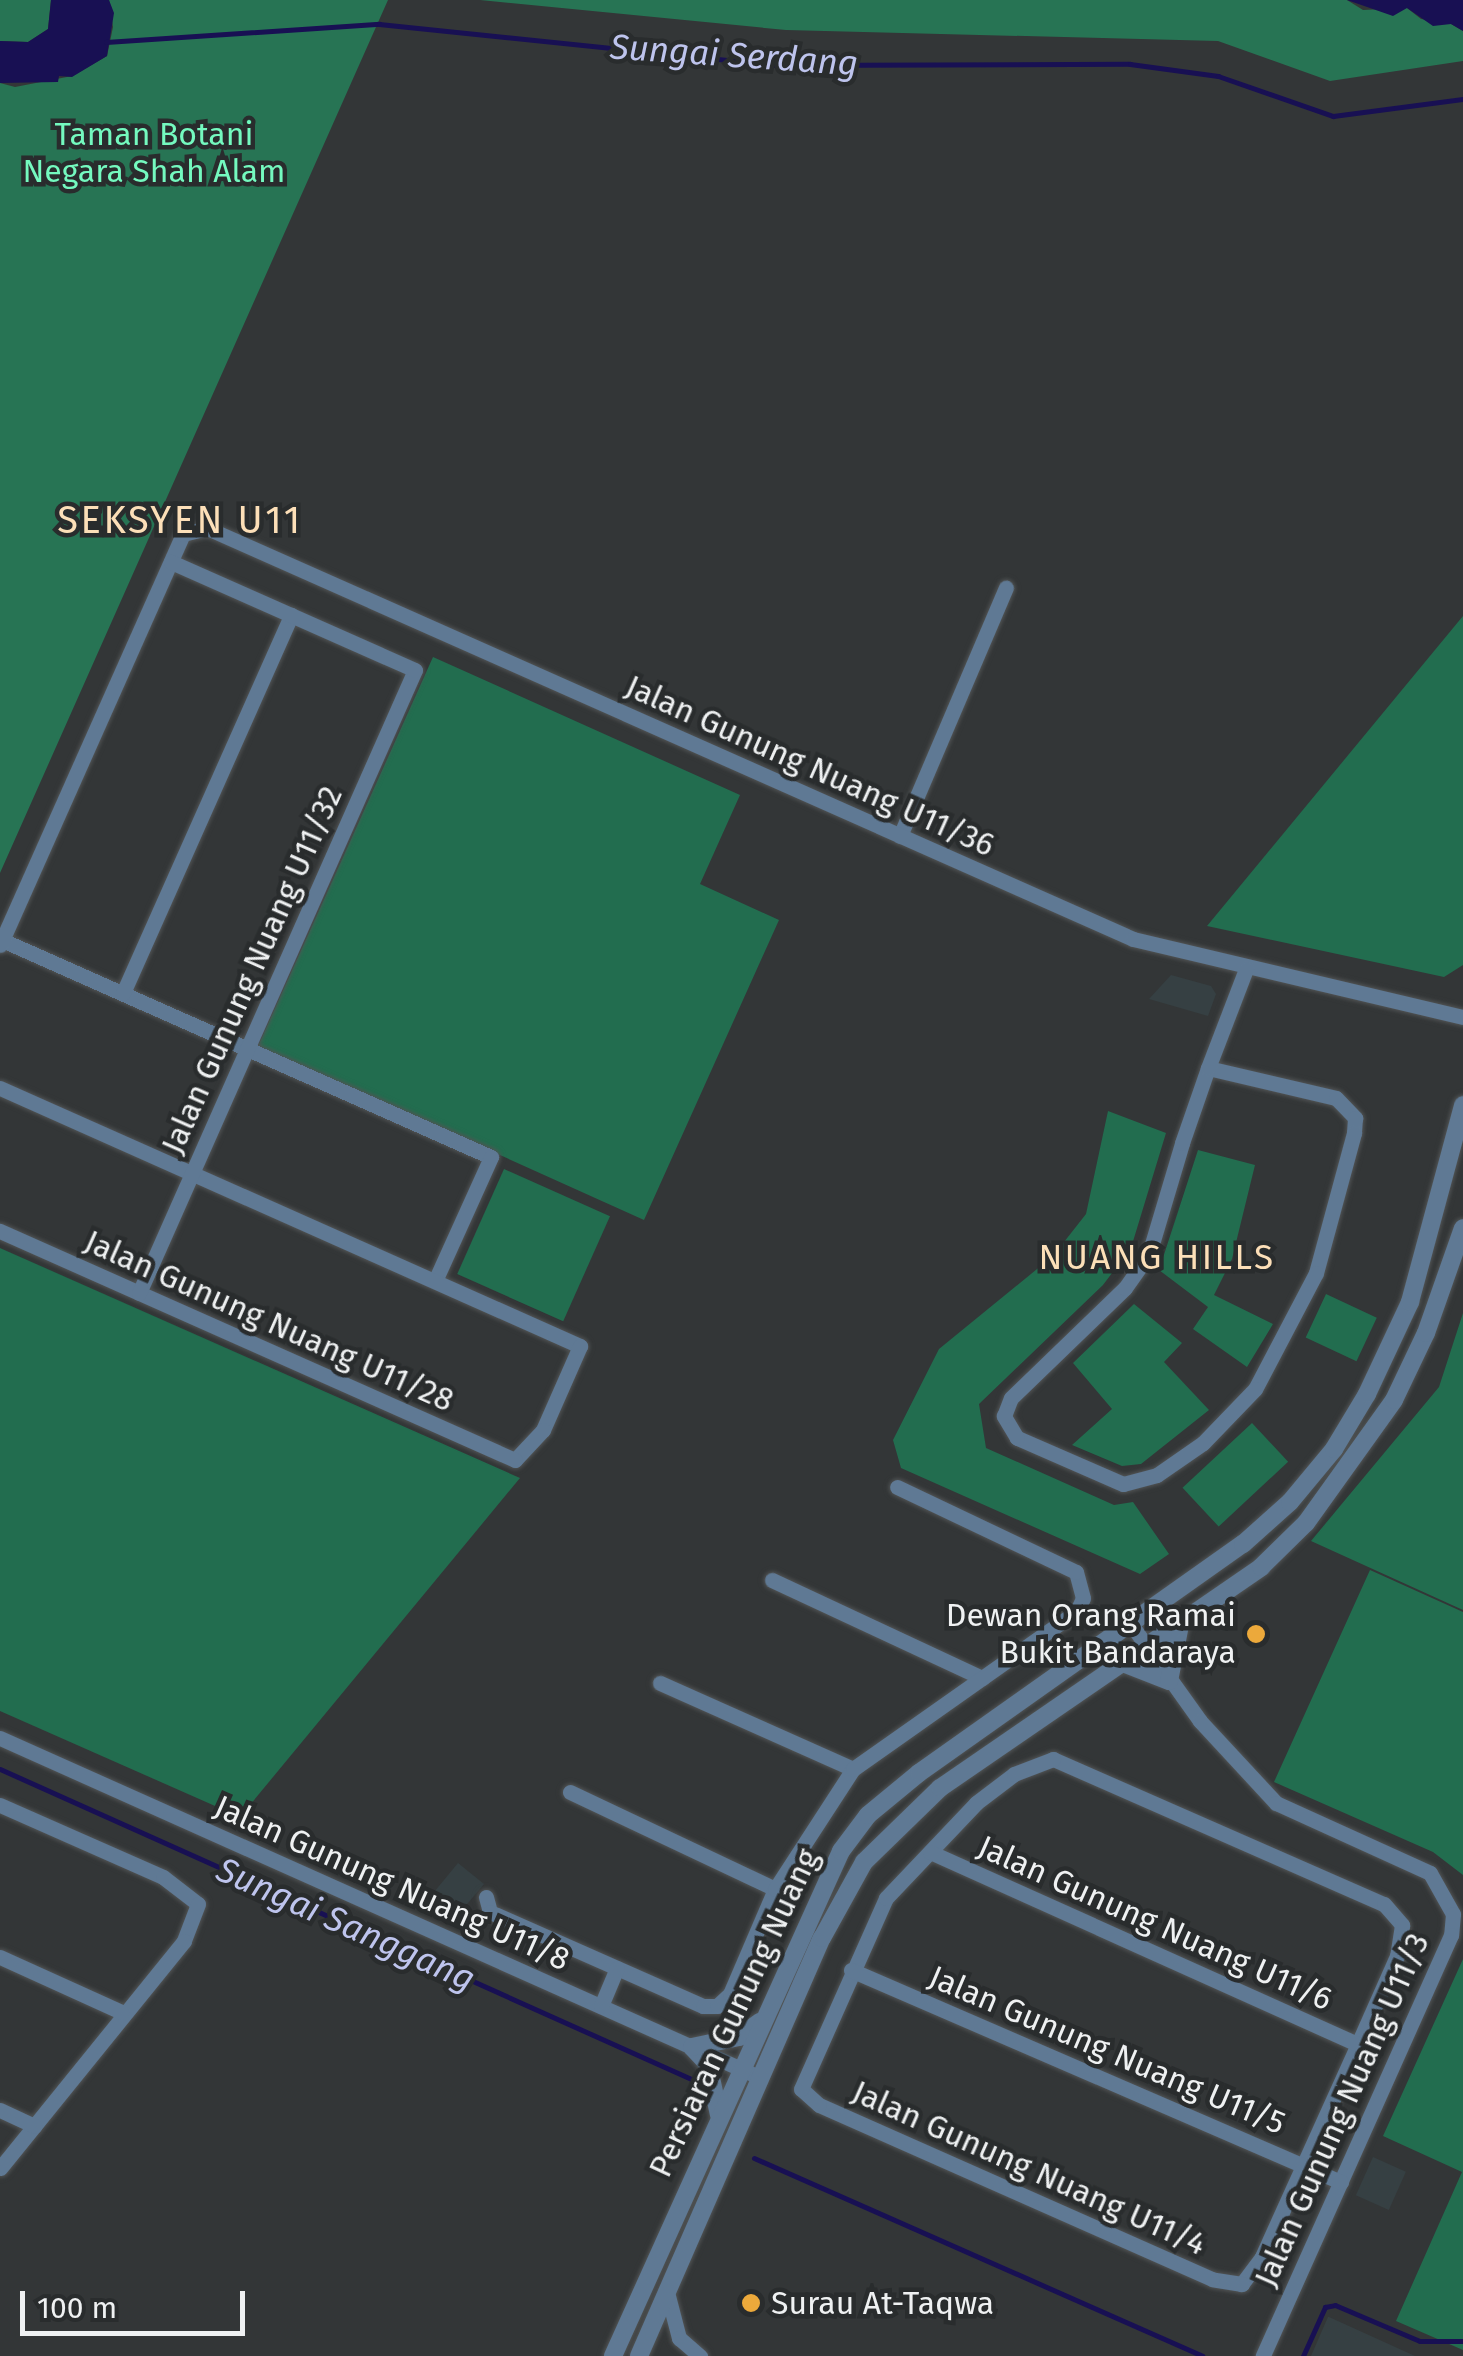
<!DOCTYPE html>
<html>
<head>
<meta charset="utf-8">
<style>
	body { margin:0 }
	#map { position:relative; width:1463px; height:2356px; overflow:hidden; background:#333637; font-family:"Fira Sans",sans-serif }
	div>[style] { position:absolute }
	.built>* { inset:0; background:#364043; transform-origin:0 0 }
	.green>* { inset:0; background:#226d4f; transform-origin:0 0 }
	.forest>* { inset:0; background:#277454 }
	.water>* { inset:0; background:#181053 }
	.stream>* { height:5px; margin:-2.5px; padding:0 2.5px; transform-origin:2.5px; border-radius:2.5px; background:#181053 }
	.roads { filter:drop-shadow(0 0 2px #515455) drop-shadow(0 0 2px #515455) }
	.minor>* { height:15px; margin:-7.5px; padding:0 7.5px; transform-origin:7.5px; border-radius:7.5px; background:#5f7994 }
	.tertiary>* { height:18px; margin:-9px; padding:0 9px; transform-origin:9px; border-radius:9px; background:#5f7994 }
	.dots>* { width:28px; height:28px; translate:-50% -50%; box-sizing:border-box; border:5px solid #292c2d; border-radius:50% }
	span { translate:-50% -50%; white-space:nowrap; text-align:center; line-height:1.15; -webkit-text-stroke:9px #292c2d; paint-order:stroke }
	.park-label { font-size:32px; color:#74f9bf }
	.street-label { font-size:32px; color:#eff1f2 }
	.poi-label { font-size:32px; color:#eff1f2 }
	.right { translate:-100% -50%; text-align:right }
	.left { translate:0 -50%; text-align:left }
	.water-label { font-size:35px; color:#bec4ed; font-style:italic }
	.neighbourhood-label { font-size:35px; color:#fcdfb8; letter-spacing:2.5px }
	.quarter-label { font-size:38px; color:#fcdfb8; letter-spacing:2.5px }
	.scale { position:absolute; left:20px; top:2291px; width:225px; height:45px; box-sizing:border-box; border:5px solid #eff1f2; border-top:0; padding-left:12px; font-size:30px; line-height:35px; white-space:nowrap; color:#eff1f2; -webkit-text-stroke:8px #292c2d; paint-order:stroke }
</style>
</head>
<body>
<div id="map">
	<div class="built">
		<i style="clip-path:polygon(1171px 975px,1211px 986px,1216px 994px,1208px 1016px,1149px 999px)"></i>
		<i style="clip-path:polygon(458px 1863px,484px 1884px,457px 1916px,425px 1903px)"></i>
		<i style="left:1373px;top:2157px;width:36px;height:42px;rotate:24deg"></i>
		<i style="clip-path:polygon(1328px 2317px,1329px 2317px,1415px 2356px,1311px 2356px)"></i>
	</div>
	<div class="green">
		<i style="clip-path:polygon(1463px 616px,1463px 965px,1444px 977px,1207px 926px)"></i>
		<i style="clip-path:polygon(433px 657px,740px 795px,700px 884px,779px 920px,644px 1220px,258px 1046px)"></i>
		<i style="clip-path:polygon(1108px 1111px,1166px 1133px,1131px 1248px,1103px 1285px,979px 1404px,986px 1448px,1114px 1505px,1133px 1502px,1169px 1554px,1140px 1574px,901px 1468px,893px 1440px,939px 1349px,1053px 1256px,1086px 1214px)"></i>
		<i style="clip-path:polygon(1198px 1150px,1255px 1165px,1232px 1259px,1214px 1295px,1273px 1324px,1247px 1367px,1193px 1329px,1208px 1307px,1159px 1270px)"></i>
		<i style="left:504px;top:1169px;width:116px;height:115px;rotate:24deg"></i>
		<i style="clip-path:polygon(0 1248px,520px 1478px,240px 1817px,0 1711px)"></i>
		<i style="left:1326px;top:1294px;width:56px;height:48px;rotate:25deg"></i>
		<i style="clip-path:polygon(1134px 1304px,1182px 1343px,1164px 1362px,1209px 1410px,1141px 1464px,1122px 1466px,1072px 1445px,1112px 1409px,1073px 1363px)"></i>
		<i style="clip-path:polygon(1463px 1313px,1463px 1610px,1311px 1541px,1439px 1387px)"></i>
		<i style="left:1252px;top:1423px;width:53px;height:95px;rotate:47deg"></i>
		<i style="clip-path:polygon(1370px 1570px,1463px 1612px,1463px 1875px,1433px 1852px,1274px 1782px)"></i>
		<i style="clip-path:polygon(1463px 1959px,1463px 2350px,1396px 2321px,1462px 2172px,1383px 2136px)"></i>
	</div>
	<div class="forest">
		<i style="clip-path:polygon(0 0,51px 0,48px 29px,28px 42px,0 41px)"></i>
		<i style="clip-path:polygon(109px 0,388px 0,0 873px,0 83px,15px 87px,72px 76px,107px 56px,113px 27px)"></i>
		<i style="clip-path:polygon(480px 0,1347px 0,1363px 10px,1407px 8px,1421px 19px,1451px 24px,1463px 31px,1463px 61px,1330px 81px,1218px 41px,786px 30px)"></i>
	</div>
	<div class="water">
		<i style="clip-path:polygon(51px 0,109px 0,114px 13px,107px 56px,72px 77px,59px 76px,58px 82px,0 83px,0 41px,28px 42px,48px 29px)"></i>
		<i style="clip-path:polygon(1347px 0,1463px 0,1463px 31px,1451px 24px,1433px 26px,1407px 8px,1393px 16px)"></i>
	</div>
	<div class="stream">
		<i style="left:106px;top:42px;width:274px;rotate:-3.8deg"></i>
		<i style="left:379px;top:24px;width:401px;rotate:5.9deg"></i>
		<i style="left:778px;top:65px;width:352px;rotate:-0.2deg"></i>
		<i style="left:1130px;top:64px;width:89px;rotate:7.8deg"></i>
		<i style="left:1218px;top:76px;width:122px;rotate:19.2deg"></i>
		<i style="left:1333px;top:116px;width:131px;rotate:-7.5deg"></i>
		<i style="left:0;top:1769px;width:757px;rotate:24.16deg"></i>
		<i style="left:754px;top:2158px;width:490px;rotate:23.8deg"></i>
		<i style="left:1303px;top:2356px;width:54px;rotate:-65.8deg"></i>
		<i style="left:1325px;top:2307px;width:10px;rotate:-11deg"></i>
		<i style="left:1335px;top:2305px;width:92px;rotate:23deg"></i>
		<i style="left:1420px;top:2341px;width:43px"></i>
	</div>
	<div class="roads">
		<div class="minor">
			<i style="left:900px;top:836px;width:270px;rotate:-66.9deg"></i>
			<i style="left:2px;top:940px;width:535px;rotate:23.93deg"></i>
			<i style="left:491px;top:1157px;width:136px;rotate:114.3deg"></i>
			<i style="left:0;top:945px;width:450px;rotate:-66deg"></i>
			<i style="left:183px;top:534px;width:25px;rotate:-14deg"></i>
			<i style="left:207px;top:528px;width:1013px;rotate:23.93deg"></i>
			<i style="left:1133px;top:939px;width:339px;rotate:13.3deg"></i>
			<i style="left:123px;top:993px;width:414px;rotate:-66deg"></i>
			<i style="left:1208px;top:1068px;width:131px;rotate:13.2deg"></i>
			<i style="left:1336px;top:1098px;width:28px;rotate:46deg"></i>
			<i style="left:1355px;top:1118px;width:15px;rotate:94deg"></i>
			<i style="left:1354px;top:1133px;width:145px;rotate:105.2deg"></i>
			<i style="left:1316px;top:1273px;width:131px;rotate:117.7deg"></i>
			<i style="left:1255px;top:1389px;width:75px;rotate:133.9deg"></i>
			<i style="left:1203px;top:1443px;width:56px;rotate:145.2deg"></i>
			<i style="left:1157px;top:1475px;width:35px;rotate:165deg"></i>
			<i style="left:1123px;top:1484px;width:116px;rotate:-156.5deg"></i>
			<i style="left:1017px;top:1438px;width:26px;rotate:-121deg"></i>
			<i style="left:1004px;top:1416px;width:19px;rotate:-69deg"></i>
			<i style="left:1011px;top:1398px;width:158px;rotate:-44deg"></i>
			<i style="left:1125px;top:1288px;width:42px;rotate:-54.8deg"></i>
			<i style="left:1149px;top:1254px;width:116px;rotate:-73.4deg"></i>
			<i style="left:1182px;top:1143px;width:79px;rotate:-70.9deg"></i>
			<i style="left:1208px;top:1068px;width:106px;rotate:-69deg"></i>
			<i style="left:0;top:1088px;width:635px;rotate:23.98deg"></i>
			<i style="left:580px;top:1346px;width:92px;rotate:113.8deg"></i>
			<i style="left:543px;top:1430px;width:41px;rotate:133deg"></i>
			<i style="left:515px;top:1460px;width:564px;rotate:-156.03deg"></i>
			<i style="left:139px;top:1293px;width:681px;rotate:-66.11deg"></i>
			<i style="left:415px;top:670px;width:267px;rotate:-156.1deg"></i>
			<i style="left:772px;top:1580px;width:232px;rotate:25deg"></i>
			<i style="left:1128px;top:1620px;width:124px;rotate:54.5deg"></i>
			<i style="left:1200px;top:1721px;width:112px;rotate:47.2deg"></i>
			<i style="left:1276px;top:1803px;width:169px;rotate:24.4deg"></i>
			<i style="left:1430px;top:1873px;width:47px;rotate:60.7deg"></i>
			<i style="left:1453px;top:1914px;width:21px;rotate:95deg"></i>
			<i style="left:1451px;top:1935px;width:461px;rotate:114.1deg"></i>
			<i style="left:660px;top:1683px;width:211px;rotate:24deg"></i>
			<i style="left:0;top:1738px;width:833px;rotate:24.07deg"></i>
			<i style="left:1053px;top:1759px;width:361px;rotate:23.7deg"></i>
			<i style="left:1384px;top:1904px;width:28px;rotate:49deg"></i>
			<i style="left:1402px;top:1925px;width:31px;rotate:99deg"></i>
			<i style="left:1397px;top:1956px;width:96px;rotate:113.9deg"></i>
			<i style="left:1358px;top:2044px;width:234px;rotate:114.3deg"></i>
			<i style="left:1262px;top:2257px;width:34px;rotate:127deg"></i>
			<i style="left:1242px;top:2284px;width:30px;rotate:-171deg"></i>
			<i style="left:1212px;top:2279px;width:430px;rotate:-156.1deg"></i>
			<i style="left:819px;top:2105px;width:24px;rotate:-138deg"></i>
			<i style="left:801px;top:2089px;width:209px;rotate:-66deg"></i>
			<i style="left:886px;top:1898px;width:131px;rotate:-46.5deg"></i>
			<i style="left:976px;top:1803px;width:48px;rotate:-37.3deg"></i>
			<i style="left:1014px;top:1774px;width:42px;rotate:-21deg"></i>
			<i style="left:570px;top:1792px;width:227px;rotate:25.3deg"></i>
			<i style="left:0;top:1805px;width:178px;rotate:23.8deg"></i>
			<i style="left:163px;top:1877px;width:44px;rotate:37.6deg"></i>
			<i style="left:198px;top:1904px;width:40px;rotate:111deg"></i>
			<i style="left:184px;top:1941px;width:292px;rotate:129deg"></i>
			<i style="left:930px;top:1852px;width:469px;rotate:24.2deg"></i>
			<i style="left:486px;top:1897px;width:16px;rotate:75deg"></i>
			<i style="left:490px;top:1912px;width:233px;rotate:23.8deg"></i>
			<i style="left:703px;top:2006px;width:14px"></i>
			<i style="left:717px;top:2006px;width:18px;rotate:-43deg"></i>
			<i style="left:730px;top:1994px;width:114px;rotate:-66.8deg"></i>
			<i style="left:775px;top:1889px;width:143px;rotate:-57deg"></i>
			<i style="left:853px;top:1769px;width:274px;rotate:-35.2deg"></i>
			<i style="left:1077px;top:1611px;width:14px;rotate:-65deg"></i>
			<i style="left:1083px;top:1598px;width:27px;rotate:-105deg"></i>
			<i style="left:1076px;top:1572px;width:198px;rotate:-154.6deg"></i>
			<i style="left:0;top:1957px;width:133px;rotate:24.4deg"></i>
			<i style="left:851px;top:1970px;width:534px;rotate:23.4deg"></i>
			<i style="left:601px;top:2006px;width:41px;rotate:-67.2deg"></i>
			<i style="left:0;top:2110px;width:38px;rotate:25deg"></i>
			<i style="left:667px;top:2292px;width:48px;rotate:75.4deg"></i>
			<i style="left:679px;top:2338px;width:28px;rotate:41deg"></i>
		</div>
		<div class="tertiary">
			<i style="left:1118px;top:1661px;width:55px;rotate:21.4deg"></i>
			<i style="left:1169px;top:1681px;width:62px;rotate:-78.9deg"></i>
			<i style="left:692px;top:2047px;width:23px;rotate:47deg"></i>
			<i style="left:708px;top:2064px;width:52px;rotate:77.8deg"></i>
			<i style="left:692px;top:2047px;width:48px;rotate:-12deg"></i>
			<i style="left:739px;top:2037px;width:26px;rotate:-36deg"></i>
			<i style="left:613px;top:2356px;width:554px;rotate:-65.7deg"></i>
			<i style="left:841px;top:1851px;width:45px;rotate:-53.1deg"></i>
			<i style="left:868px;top:1815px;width:66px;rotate:-39.5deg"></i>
			<i style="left:919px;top:1773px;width:397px;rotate:-35.3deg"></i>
			<i style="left:1243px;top:1544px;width:63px;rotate:-41.8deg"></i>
			<i style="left:1290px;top:1502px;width:69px;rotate:-50.3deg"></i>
			<i style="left:1334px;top:1449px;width:64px;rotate:-59deg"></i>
			<i style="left:1367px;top:1394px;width:102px;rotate:-64.9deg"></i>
			<i style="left:1410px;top:1302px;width:204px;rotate:-74.9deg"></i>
			<i style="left:639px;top:2356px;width:456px;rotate:-66.4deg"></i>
			<i style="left:822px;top:1938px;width:87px;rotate:-61.1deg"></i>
			<i style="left:864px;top:1862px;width:106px;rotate:-44.2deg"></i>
			<i style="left:940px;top:1788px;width:390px;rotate:-34.5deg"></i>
			<i style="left:1261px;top:1567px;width:63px;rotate:-44.4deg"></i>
			<i style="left:1306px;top:1523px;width:151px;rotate:-54.4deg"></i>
			<i style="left:1394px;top:1400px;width:74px;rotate:-64.5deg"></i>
			<i style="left:1426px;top:1333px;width:111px;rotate:-70.6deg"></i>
		</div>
	</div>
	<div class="dots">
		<i style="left:1256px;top:1634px;background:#eca93b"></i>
		<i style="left:751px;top:2303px;background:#eca93b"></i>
	</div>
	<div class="park-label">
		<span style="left:154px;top:153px">Taman Botani<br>Negara Shah Alam</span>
	</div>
	<div class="street-label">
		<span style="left:810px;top:766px;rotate:24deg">Jalan Gunung Nuang U11/36</span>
		<span style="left:252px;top:970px;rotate:-66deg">Jalan Gunung Nuang U11/32</span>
		<span style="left:269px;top:1321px;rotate:24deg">Jalan Gunung Nuang U11/28</span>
		<span style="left:392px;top:1883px;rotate:24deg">Jalan Gunung Nuang U11/8</span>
		<span style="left:1155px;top:1923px;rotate:24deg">Jalan Gunung Nuang U11/6</span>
		<span style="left:734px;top:2013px;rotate:-65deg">Persiaran Gunung Nuang</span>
		<span style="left:1107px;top:2050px;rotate:23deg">Jalan Gunung Nuang U11/5</span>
		<span style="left:1342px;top:2110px;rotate:-66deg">Jalan Gunung Nuang U11/3</span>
		<span style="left:1029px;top:2168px;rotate:24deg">Jalan Gunung Nuang U11/4</span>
	</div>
	<div class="poi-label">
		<span class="right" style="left:1236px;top:1634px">Dewan Orang Ramai<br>Bukit Bandaraya</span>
		<span class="left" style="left:771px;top:2303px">Surau At-Taqwa</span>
	</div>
	<div class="water-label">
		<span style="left:734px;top:55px;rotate:4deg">Sungai Serdang</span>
		<span style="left:346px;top:1924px;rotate:24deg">Sungai Sanggang</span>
	</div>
	<div class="neighbourhood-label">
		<span style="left:1157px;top:1257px">NUANG HILLS</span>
	</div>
	<div class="quarter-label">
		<span style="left:180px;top:521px">SEKSYEN U11</span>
	</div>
	<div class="scale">100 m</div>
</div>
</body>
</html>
